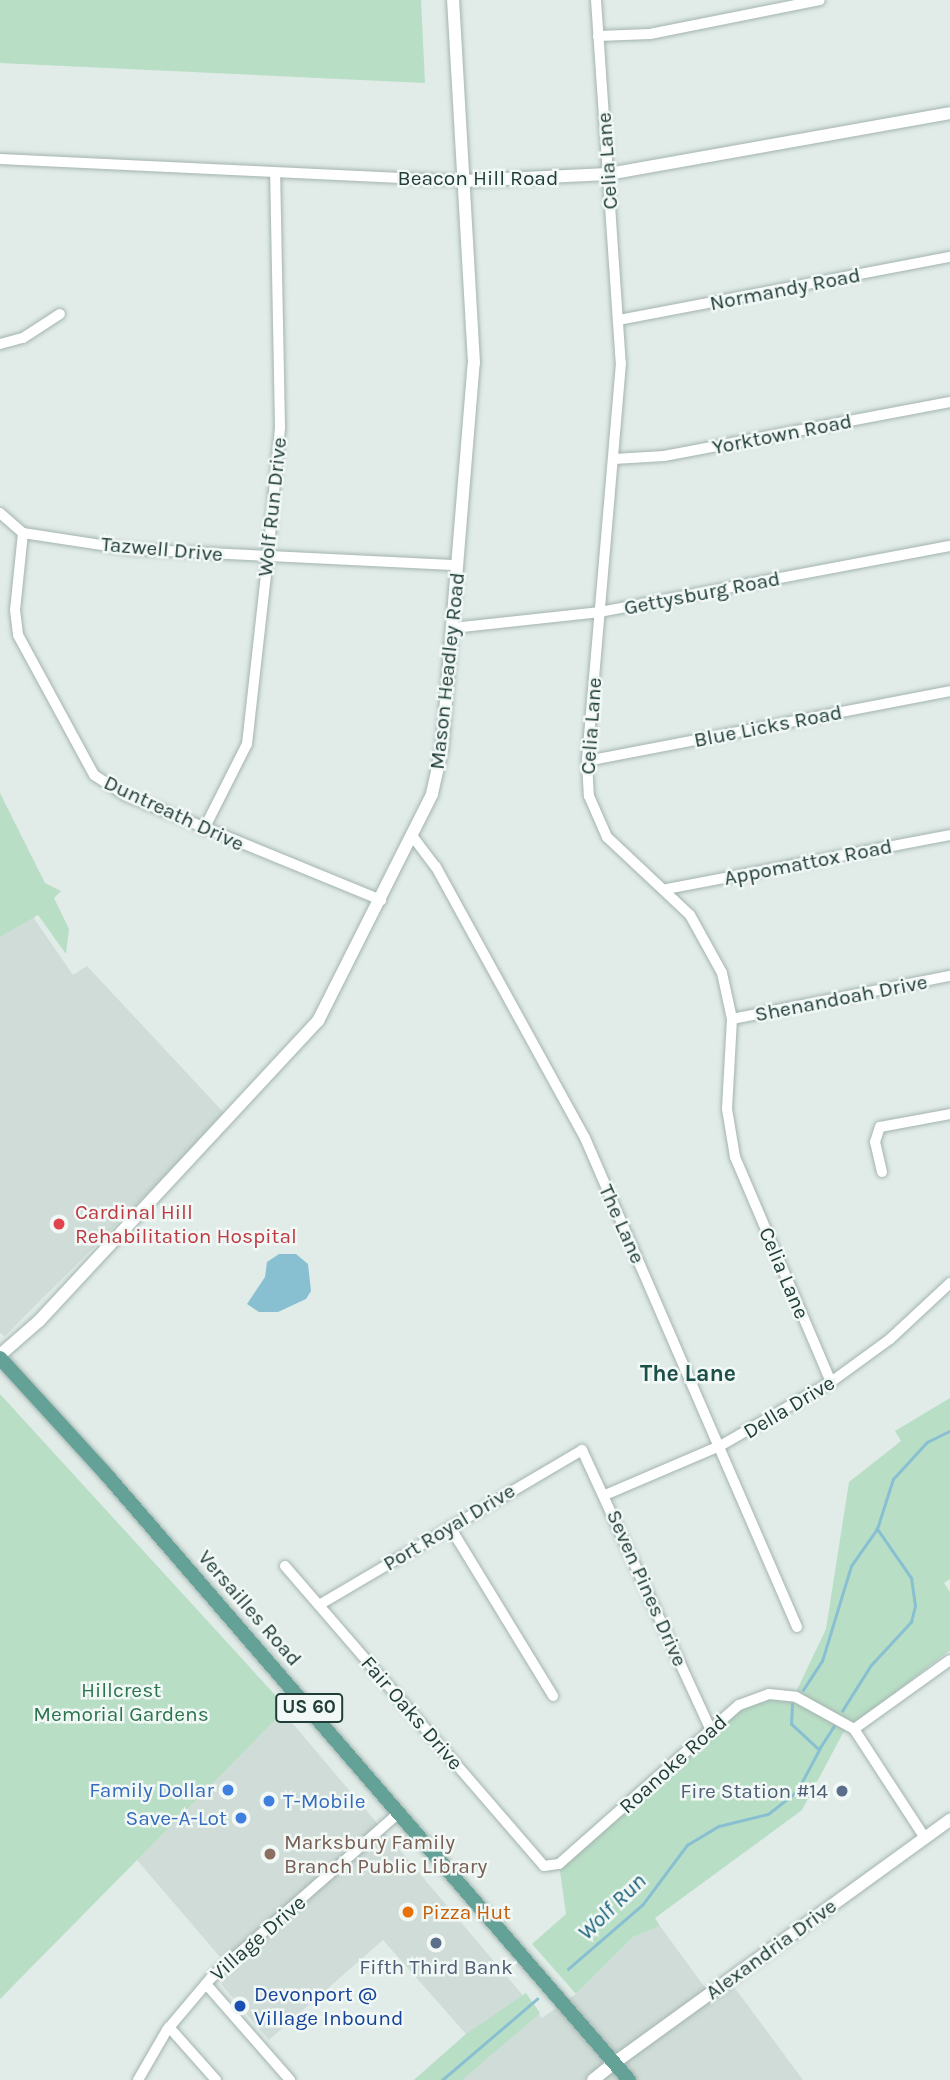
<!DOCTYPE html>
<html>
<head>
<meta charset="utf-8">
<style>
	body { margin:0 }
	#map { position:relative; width:950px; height:2080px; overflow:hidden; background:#e1ece8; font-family:Karla,sans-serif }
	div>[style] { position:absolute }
	.built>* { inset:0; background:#cfdcd7 }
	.green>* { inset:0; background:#b9dec6 }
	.water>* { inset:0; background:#88c0d2 }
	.stream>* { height:2.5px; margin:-1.25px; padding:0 1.25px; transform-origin:1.25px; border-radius:1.25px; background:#88c0d2 }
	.roads { filter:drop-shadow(0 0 2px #a4b4b0) drop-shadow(0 0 2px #a4b4b0) }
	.minor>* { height:10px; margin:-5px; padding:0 5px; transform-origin:5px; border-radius:5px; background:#fff }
	.tertiary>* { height:12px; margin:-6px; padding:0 6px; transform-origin:6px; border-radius:6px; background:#fff }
	.secondary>* { height:12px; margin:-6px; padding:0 6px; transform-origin:6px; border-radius:6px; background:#fff }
	.primary>* { height:14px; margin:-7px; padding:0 7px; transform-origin:7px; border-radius:7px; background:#64a298 }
	.dots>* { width:19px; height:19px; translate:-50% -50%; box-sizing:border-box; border:4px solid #f1f8f6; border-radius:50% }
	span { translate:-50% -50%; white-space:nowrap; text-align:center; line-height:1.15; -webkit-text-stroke:5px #f1f8f6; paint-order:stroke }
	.shield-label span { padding:2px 5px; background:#f1f8f6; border:2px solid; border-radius:5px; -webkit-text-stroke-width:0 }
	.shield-label { font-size:19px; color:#213d38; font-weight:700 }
	.street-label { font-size:21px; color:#213d38 }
	.health-label { font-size:21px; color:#be3a42 }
	.left { translate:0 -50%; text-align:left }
	.park-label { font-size:21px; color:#2a754e }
	.shop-label { font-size:21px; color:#366cbe }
	.right { translate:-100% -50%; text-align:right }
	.service-label { font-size:21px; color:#4e5e75 }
	.education-label { font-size:21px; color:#785e54 }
	.food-label { font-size:21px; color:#c56008 }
	.transit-label { font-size:21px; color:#164399 }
	.neighbourhood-label { font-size:23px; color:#1c4f48; font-weight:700 }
	.water-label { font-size:23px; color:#1a617a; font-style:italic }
</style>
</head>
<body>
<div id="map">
	<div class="built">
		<i style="clip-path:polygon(33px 917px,73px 975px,87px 966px,226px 1115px,5px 1336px,0 1333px,0 937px)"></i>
		<i style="clip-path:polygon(283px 1712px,542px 2018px,576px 1994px,633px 1937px,660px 1926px,709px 1993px,729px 1980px,803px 2080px,414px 2080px,466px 2034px,383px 1940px,269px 2040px,221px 1984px,232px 1971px,137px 1860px)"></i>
	</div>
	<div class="green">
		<i style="clip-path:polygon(0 0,421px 0,425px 83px,0 63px)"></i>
		<i style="clip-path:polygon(0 793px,45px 883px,61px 891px,54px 898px,69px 929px,66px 954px,38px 915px,0 937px)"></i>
		<i style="clip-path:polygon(0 1394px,287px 1708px,0 1999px)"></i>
		<i style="clip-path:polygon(950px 1398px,950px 1579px,944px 1583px,950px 1592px,950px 1650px,843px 1733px,802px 1810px,655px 1918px,660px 1926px,633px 1937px,576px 1994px,532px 1944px,566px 1914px,559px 1864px,747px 1701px,794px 1696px,826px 1629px,849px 1482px,901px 1441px,895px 1431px)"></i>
		<i style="clip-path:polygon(526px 1993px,540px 2013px,462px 2080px,414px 2080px,466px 2034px)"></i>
	</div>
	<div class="water">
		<i style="clip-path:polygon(279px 1254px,296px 1254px,308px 1264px,311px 1291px,306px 1299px,278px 1312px,259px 1312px,247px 1304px,265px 1277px,267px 1262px)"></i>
	</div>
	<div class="stream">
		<i style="left:803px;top:1690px;width:35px;rotate:-57deg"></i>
		<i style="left:822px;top:1661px;width:99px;rotate:-73deg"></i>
		<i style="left:851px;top:1566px;width:45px;rotate:-54.9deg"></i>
		<i style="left:877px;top:1529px;width:52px;rotate:-72.3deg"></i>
		<i style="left:893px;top:1479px;width:50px;rotate:-47.4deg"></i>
		<i style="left:927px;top:1442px;width:25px;rotate:-26deg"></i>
		<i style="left:842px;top:1711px;width:54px;rotate:-57.8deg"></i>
		<i style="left:871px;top:1665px;width:59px;rotate:-47.1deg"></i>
		<i style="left:911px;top:1622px;width:16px;rotate:-76deg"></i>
		<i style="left:915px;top:1606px;width:28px;rotate:-98deg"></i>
		<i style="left:911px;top:1578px;width:60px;rotate:-124.8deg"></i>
		<i style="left:819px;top:1749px;width:27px;rotate:-57deg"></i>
		<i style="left:568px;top:1969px;width:99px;rotate:-40.9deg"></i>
		<i style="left:643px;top:1904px;width:74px;rotate:-53.3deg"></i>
		<i style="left:687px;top:1845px;width:37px;rotate:-31deg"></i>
		<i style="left:719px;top:1826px;width:50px;rotate:-13.8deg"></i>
		<i style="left:768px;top:1814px;width:37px;rotate:-38deg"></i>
		<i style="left:797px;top:1791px;width:47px;rotate:-61.8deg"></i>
		<i style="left:819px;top:1750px;width:38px;rotate:-137deg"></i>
		<i style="left:791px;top:1724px;width:20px;rotate:-87deg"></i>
		<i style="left:442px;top:2080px;width:125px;rotate:-40.5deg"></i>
	</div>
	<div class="roads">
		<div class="minor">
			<i style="left:596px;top:0;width:364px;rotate:86.1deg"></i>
			<i style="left:621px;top:363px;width:399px;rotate:94.9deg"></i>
			<i style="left:587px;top:761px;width:35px;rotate:87deg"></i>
			<i style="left:589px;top:796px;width:45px;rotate:66.3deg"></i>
			<i style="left:607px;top:837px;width:114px;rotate:43.2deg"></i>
			<i style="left:690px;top:915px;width:66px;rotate:61.1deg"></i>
			<i style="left:722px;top:973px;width:47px;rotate:77.7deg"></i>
			<i style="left:732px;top:1019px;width:90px;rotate:93.2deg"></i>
			<i style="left:727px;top:1109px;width:49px;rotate:80.5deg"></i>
			<i style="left:735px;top:1157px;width:245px;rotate:66.9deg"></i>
			<i style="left:598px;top:36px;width:52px;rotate:-2.2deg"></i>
			<i style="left:650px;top:34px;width:173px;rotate:-11.3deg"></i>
			<i style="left:0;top:159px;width:465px;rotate:2.7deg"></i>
			<i style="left:619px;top:320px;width:337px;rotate:-10.8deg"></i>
			<i style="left:0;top:344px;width:24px;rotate:-15deg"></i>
			<i style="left:23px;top:338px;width:44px;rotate:-33deg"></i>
			<i style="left:614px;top:459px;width:50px;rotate:-3.4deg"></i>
			<i style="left:664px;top:456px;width:291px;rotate:-10.7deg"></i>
			<i style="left:0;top:513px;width:30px;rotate:41deg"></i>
			<i style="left:23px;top:533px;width:105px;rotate:8.7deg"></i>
			<i style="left:127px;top:549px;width:331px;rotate:2.8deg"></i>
			<i style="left:23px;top:533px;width:77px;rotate:95.9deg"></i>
			<i style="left:15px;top:610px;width:25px;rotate:83deg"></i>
			<i style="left:18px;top:635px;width:159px;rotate:61.5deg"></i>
			<i style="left:94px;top:775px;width:37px;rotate:33deg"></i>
			<i style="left:125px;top:795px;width:277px;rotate:22.3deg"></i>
			<i style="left:453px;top:628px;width:148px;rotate:-6.2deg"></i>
			<i style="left:600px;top:612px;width:356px;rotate:-10.7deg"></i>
			<i style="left:587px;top:761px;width:370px;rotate:-10.9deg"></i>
			<i style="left:204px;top:829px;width:95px;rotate:-63.2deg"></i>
			<i style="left:247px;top:744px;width:188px;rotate:-83.6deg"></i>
			<i style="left:268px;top:557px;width:131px;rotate:-84.7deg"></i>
			<i style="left:280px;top:427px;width:253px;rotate:-91.1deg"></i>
			<i style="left:413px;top:837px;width:38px;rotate:53deg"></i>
			<i style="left:436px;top:867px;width:309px;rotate:61.2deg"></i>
			<i style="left:585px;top:1138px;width:533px;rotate:66.56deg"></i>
			<i style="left:667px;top:889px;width:288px;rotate:-10.8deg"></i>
			<i style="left:732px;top:1019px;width:222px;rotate:-11.2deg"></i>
			<i style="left:882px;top:1172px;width:31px;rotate:-103deg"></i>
			<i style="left:875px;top:1142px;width:16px;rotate:-72deg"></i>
			<i style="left:880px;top:1127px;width:71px;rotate:-10.5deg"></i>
			<i style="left:605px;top:1495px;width:125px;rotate:-23.1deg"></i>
			<i style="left:720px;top:1446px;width:128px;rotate:-30deg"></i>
			<i style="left:831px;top:1382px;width:73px;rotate:-36.1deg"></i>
			<i style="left:890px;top:1339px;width:82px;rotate:-43deg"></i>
			<i style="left:450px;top:1527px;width:198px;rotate:58.6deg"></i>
			<i style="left:285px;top:1566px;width:396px;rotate:49.2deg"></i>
			<i style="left:544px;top:1866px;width:15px;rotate:-8deg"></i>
			<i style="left:559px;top:1864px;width:240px;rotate:-41.5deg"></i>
			<i style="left:739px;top:1705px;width:32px;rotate:-20deg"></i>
			<i style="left:769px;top:1694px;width:27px;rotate:6deg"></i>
			<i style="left:796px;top:1697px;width:66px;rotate:28.9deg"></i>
			<i style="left:854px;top:1729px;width:130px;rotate:56.9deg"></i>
			<i style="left:319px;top:1605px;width:305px;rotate:-30.5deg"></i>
			<i style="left:582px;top:1450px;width:309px;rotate:65.3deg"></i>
			<i style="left:854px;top:1729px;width:118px;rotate:-35.7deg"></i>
			<i style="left:206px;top:1984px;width:128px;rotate:48.8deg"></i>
			<i style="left:169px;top:2027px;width:71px;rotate:48.4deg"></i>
			<i style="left:138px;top:2080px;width:58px;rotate:-59.9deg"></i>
			<i style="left:167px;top:2030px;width:68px;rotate:-49.8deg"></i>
			<i style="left:211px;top:1978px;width:249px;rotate:-41.3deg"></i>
		</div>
		<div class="tertiary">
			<i style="left:464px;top:181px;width:144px;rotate:-2.8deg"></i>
			<i style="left:608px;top:174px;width:347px;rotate:-10.1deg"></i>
			<i style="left:593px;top:2080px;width:27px;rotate:-39deg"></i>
		</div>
		<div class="secondary">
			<i style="left:0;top:1355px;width:52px;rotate:-41.1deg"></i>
			<i style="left:39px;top:1321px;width:410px;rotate:-47.1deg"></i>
			<i style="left:318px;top:1021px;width:254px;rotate:-63.3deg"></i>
			<i style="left:432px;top:794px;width:46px;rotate:-77.5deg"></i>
			<i style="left:442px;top:749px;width:387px;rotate:-85.3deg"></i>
			<i style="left:474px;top:363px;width:364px;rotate:-93.3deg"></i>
			<i style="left:614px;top:2063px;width:415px;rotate:-35.9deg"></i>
		</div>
		<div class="primary">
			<i style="left:0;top:1358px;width:156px;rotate:47.6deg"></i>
			<i style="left:105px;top:1473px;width:802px;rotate:49.2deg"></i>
		</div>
	</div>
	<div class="dots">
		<i style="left:59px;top:1224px;background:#e0444e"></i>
		<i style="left:228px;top:1790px;background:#3f7fe0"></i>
		<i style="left:842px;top:1791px;background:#5c6f8a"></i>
		<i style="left:269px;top:1801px;background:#3f7fe0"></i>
		<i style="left:241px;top:1818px;background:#3f7fe0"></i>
		<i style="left:270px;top:1854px;background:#8d6e63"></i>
		<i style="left:408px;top:1912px;background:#e8710a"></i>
		<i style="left:436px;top:1943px;background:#5c6f8a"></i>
		<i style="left:240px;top:2006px;background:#1a4fb4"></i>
	</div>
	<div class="shield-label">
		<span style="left:309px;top:1708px">US 60</span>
	</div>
	<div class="street-label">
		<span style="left:607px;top:161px;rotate:-94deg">Celia Lane</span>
		<span style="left:478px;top:178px">Beacon Hill Road</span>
		<span style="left:785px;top:289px;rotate:-11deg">Normandy Road</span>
		<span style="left:782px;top:434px;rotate:-11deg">Yorktown Road</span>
		<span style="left:272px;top:507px;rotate:-84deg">Wolf Run Drive</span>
		<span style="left:162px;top:549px;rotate:5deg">Tazwell Drive</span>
		<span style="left:702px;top:593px;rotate:-11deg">Gettysburg Road</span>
		<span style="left:447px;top:671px;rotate:-84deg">Mason Headley Road</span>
		<span style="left:591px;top:726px;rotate:-86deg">Celia Lane</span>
		<span style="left:768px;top:726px;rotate:-11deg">Blue Licks Road</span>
		<span style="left:174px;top:813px;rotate:25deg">Duntreath Drive</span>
		<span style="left:808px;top:862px;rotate:-11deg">Appomattox Road</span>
		<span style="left:841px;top:998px;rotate:-11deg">Shenandoah Drive</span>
		<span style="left:622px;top:1224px;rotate:66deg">The Lane</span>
		<span style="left:784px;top:1273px;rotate:67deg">Celia Lane</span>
		<span style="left:789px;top:1407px;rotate:-31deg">Della Drive</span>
		<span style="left:449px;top:1527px;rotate:-31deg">Port Royal Drive</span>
		<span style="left:647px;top:1588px;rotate:66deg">Seven Pines Drive</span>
		<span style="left:250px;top:1608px;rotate:49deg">Versailles Road</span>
		<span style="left:412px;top:1713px;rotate:49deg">Fair Oaks Drive</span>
		<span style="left:673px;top:1764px;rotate:-42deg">Roanoke Road</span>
		<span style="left:258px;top:1938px;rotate:-41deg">Village Drive</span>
		<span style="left:771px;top:1949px;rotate:-36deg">Alexandria Drive</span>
	</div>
	<div class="health-label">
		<span class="left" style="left:75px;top:1224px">Cardinal Hill<br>Rehabilitation Hospital</span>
	</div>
	<div class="park-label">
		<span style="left:121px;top:1702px">Hillcrest<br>Memorial Gardens</span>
	</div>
	<div class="shop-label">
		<span class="right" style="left:214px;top:1790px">Family Dollar</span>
		<span class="left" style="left:283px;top:1801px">T-Mobile</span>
		<span class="right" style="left:227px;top:1818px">Save-A-Lot</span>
	</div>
	<div class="service-label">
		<span class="right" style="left:828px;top:1791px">Fire Station #14</span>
		<span style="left:436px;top:1967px">Fifth Third Bank</span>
	</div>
	<div class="education-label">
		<span class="left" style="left:284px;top:1854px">Marksbury Family<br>Branch Public Library</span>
	</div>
	<div class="food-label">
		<span class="left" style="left:422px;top:1912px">Pizza Hut</span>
	</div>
	<div class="transit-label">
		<span class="left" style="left:254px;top:2006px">Devonport @<br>Village Inbound</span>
	</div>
	<div class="neighbourhood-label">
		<span style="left:688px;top:1374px">The Lane</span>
	</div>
	<div class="water-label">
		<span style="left:612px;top:1907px;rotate:-44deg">Wolf Run</span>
	</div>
</div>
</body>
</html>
